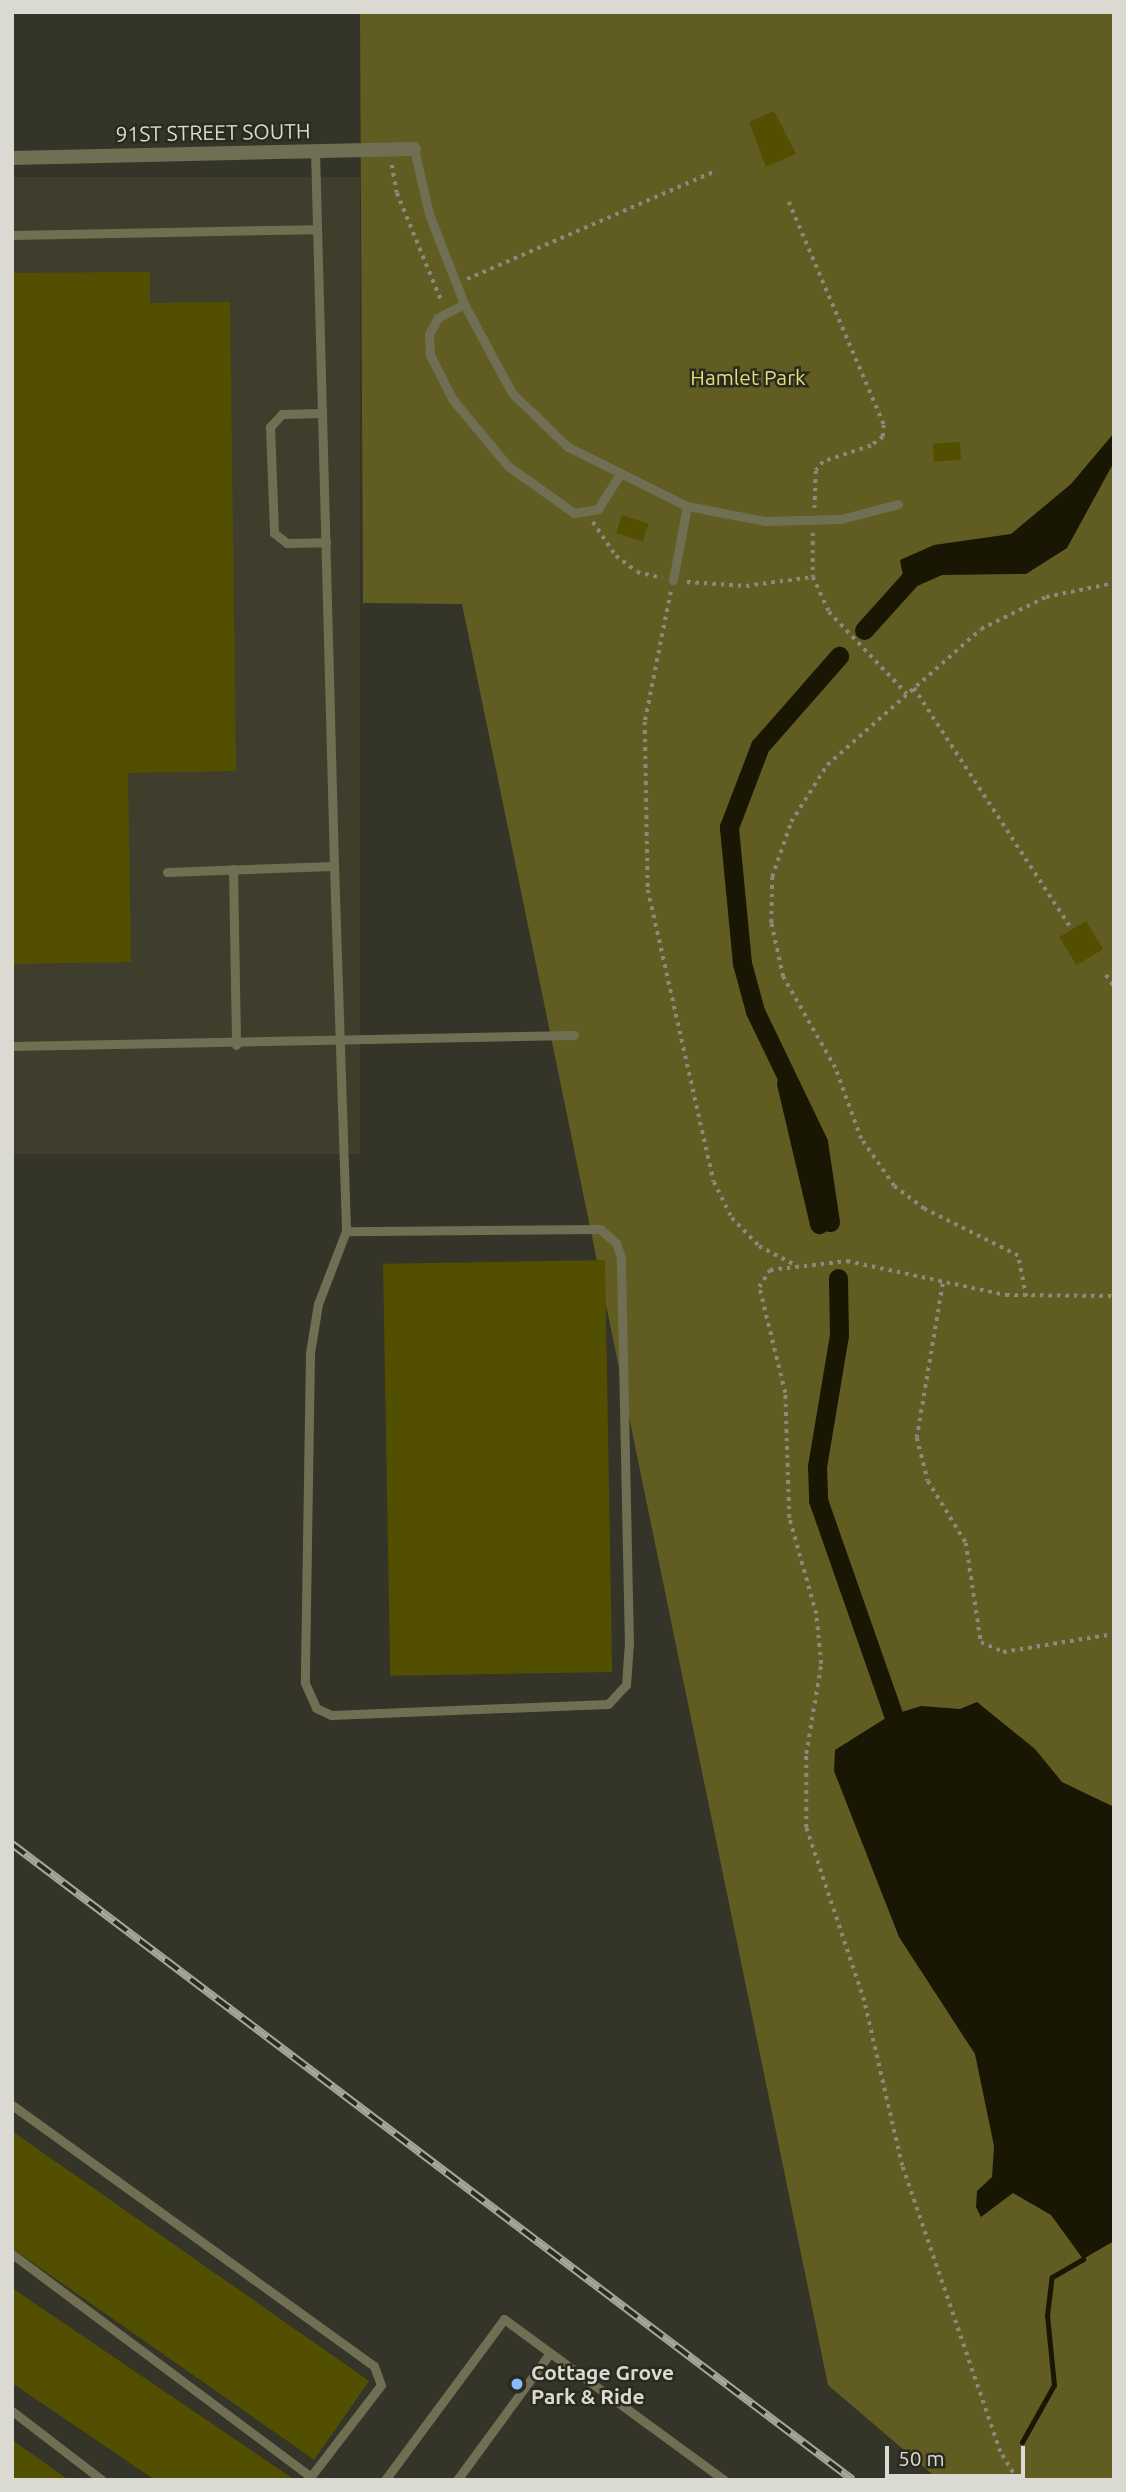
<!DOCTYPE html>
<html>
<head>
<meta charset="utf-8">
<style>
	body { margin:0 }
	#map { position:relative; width:1126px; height:2492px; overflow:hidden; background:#343428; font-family:Ubuntu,sans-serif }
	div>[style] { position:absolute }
	.built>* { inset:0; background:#3f3e2c; transform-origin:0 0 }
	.green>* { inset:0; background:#615d22 }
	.water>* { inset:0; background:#191704 }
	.stream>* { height:5px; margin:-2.5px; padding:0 2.5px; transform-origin:2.5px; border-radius:2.5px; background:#191704 }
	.canal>* { height:19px; margin:-9.5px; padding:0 9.5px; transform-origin:9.5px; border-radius:9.5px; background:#191704 }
	.building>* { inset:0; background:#534f00; transform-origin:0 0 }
	.path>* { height:3.5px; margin-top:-1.75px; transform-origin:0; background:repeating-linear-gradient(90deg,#8a8a80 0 3.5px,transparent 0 8.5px) }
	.lane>* { height:9px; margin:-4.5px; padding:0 4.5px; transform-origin:4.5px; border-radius:4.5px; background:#706f54 }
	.street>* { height:14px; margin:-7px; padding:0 7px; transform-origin:7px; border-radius:7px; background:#706f54 }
	.rail>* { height:8px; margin-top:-4px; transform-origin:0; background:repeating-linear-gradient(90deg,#2a2a1e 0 16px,#a6a69d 0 32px); box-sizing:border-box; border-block:2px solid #a6a69d }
	.dots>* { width:19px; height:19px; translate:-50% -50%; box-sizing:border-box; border:4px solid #2a2a1e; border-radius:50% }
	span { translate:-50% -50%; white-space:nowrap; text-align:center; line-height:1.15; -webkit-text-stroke:5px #2a2a1e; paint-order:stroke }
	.street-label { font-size:21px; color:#dadad2 }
	.park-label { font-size:21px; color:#e3de7d }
	.poi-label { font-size:21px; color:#dadad2; font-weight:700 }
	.left { translate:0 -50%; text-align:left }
	.frame { position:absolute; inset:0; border:14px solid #dadad2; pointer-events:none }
	.scale { position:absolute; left:885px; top:2446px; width:140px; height:32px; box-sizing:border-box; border:4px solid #dadad2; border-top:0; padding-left:9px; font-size:21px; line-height:24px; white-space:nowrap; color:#dadad2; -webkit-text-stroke:5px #2a2a1e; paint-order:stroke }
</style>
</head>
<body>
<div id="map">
	<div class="built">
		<i style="left:360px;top:177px;width:977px;height:348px;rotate:90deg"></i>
	</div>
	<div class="green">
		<i style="clip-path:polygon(360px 12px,1114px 12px,1114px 2480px,939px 2480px,828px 2385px,462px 604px,363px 603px)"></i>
	</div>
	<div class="water">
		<i style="clip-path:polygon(1114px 433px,1114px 462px,1067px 548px,1026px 574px,942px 575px,906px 591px,900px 560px,934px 545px,1011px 534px,1071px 484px)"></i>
		<i style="clip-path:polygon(977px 1702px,1035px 1749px,1062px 1782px,1114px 1807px,1114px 2241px,1083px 2259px,1051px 2215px,1013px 2193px,981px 2217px,976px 2207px,977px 2191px,992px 2177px,994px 2146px,975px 2054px,899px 1937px,834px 1771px,835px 1750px,889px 1716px,921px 1706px,960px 1709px)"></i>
	</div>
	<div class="stream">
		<i style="left:1022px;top:2442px;width:65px;rotate:-60.7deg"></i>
		<i style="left:1054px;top:2385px;width:70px;rotate:-95.7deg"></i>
		<i style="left:1047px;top:2315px;width:38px;rotate:-83deg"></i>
		<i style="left:1052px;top:2277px;width:36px;rotate:-30deg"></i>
	</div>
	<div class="canal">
		<i style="left:864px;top:630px;width:81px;rotate:-48deg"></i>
		<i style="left:786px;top:1083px;width:145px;rotate:76.8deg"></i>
		<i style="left:830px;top:1222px;width:81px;rotate:-98.5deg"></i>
		<i style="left:818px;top:1142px;width:145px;rotate:-115.7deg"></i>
		<i style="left:755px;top:1011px;width:50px;rotate:-105.2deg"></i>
		<i style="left:742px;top:963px;width:137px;rotate:-95.5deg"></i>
		<i style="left:729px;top:827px;width:87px;rotate:-69.1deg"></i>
		<i style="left:760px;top:746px;width:120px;rotate:-48.7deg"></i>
		<i style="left:838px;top:1278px;width:57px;rotate:89deg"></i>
		<i style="left:839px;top:1335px;width:133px;rotate:99.5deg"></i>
		<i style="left:817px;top:1466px;width:34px;rotate:88deg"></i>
		<i style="left:818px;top:1500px;width:227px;rotate:70.7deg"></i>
	</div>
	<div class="building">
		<i style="clip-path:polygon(774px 111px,796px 154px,766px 167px,749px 122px)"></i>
		<i style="clip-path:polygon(150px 272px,150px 303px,230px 302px,236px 771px,128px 773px,131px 962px,12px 964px,12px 273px)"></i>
		<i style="left:960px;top:442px;width:18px;height:27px;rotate:87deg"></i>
		<i style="left:622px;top:515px;width:28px;height:19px;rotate:18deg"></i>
		<i style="left:1086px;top:921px;width:33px;height:31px;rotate:59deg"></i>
		<i style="left:605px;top:1260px;width:412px;height:222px;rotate:89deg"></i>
		<i style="left:12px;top:2131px;width:436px;height:96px;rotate:35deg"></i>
		<i style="clip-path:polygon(12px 2288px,295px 2480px,155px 2480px,12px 2383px)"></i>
		<i style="clip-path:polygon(12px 2440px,69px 2480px,12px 2480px)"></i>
	</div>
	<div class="path">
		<i style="left:392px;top:165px;width:28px;rotate:80deg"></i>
		<i style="left:397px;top:193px;width:118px;rotate:67.6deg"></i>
		<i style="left:789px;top:202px;width:242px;rotate:66.9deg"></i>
		<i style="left:884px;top:425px;width:12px;rotate:95deg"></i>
		<i style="left:883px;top:437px;width:15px;rotate:143deg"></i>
		<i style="left:871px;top:446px;width:51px;rotate:161.6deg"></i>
		<i style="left:823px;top:462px;width:11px;rotate:128deg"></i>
		<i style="left:816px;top:471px;width:37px;rotate:92deg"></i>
		<i style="left:467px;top:279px;width:270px;rotate:-23.5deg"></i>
		<i style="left:593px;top:522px;width:41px;rotate:55.9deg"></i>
		<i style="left:616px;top:556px;width:26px;rotate:37deg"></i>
		<i style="left:637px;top:572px;width:26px;rotate:13deg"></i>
		<i style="left:813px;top:533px;width:44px;rotate:90deg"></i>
		<i style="left:813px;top:577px;width:38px;rotate:65deg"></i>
		<i style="left:829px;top:612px;width:113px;rotate:46.4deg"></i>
		<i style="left:687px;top:582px;width:59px;rotate:3.9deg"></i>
		<i style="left:746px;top:586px;width:68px;rotate:-7.7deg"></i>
		<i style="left:671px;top:592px;width:133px;rotate:101.3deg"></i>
		<i style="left:645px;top:722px;width:168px;rotate:89deg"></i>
		<i style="left:648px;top:890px;width:299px;rotate:77.3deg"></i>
		<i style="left:714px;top:1182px;width:40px;rotate:63.4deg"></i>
		<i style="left:732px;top:1218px;width:39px;rotate:46deg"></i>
		<i style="left:759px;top:1246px;width:41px;rotate:27.8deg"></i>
		<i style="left:914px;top:688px;width:285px;rotate:56.8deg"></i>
		<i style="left:1106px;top:975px;width:14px;rotate:54deg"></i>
		<i style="left:943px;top:1284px;width:156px;rotate:99.6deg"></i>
		<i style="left:917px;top:1438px;width:44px;rotate:75.7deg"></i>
		<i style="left:928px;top:1481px;width:73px;rotate:58.5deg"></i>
		<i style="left:966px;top:1543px;width:100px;rotate:81.4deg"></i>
		<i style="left:981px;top:1642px;width:24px;rotate:24deg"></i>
		<i style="left:1003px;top:1652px;width:112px;rotate:-9.2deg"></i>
		<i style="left:1026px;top:1297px;width:42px;rotate:-101deg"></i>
		<i style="left:1018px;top:1256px;width:105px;rotate:-153.4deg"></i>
		<i style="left:924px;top:1209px;width:38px;rotate:-143deg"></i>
		<i style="left:894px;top:1186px;width:57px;rotate:-125.1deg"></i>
		<i style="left:861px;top:1139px;width:76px;rotate:-110.1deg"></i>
		<i style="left:835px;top:1068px;width:105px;rotate:-119.7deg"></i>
		<i style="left:783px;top:977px;width:55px;rotate:-102.5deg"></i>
		<i style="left:771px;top:923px;width:46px;rotate:-88.8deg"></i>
		<i style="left:772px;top:877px;width:58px;rotate:-70.9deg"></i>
		<i style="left:791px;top:822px;width:67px;rotate:-57.7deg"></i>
		<i style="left:827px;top:765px;width:205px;rotate:-41.4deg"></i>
		<i style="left:981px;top:629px;width:72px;rotate:-26.2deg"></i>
		<i style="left:1046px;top:597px;width:69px;rotate:-11.6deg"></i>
		<i style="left:1017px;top:2480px;width:33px;rotate:-121deg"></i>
		<i style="left:1000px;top:2452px;width:302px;rotate:-108.9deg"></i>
		<i style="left:902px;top:2166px;width:169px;rotate:-103deg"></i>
		<i style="left:864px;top:2001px;width:182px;rotate:-108.5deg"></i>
		<i style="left:806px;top:1828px;width:74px;rotate:-90deg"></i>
		<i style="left:806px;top:1754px;width:91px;rotate:-80.5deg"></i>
		<i style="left:821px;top:1664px;width:50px;rotate:-95.7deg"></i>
		<i style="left:816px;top:1614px;width:100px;rotate:-105.7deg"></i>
		<i style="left:789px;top:1518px;width:125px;rotate:-91.8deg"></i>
		<i style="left:785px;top:1393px;width:109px;rotate:-103.8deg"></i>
		<i style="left:759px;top:1287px;width:20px;rotate:-57deg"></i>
		<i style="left:770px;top:1270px;width:78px;rotate:-6.7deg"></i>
		<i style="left:847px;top:1261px;width:163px;rotate:12.1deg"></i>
		<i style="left:1006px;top:1295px;width:108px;rotate:0.5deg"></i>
	</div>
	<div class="lane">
		<i style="left:414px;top:149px;width:67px;rotate:77deg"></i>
		<i style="left:429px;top:214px;width:97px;rotate:68.7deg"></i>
		<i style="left:464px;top:304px;width:101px;rotate:61.7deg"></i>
		<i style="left:512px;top:393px;width:78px;rotate:44deg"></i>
		<i style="left:568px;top:447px;width:133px;rotate:26.4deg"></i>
		<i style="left:687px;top:506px;width:79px;rotate:10.9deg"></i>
		<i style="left:765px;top:521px;width:76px;rotate:-1.5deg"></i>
		<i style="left:841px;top:519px;width:59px;rotate:-14.7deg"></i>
		<i style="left:12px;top:235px;width:305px;rotate:-1.1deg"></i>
		<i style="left:464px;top:304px;width:30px;rotate:152deg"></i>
		<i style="left:438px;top:318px;width:18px;rotate:119deg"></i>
		<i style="left:429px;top:334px;width:21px;rotate:87deg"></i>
		<i style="left:430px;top:355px;width:51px;rotate:62.9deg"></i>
		<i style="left:453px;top:400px;width:86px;rotate:50.2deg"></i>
		<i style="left:508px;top:466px;width:81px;rotate:35.5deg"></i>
		<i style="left:574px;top:513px;width:24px;rotate:-9deg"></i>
		<i style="left:598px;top:509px;width:40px;rotate:-58deg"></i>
		<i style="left:322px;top:413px;width:40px;rotate:178.6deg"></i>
		<i style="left:282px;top:414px;width:18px;rotate:133deg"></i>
		<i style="left:270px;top:427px;width:106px;rotate:87.8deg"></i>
		<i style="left:274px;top:533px;width:16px;rotate:38deg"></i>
		<i style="left:287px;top:543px;width:39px;rotate:-1deg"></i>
		<i style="left:673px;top:580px;width:75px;rotate:-79.3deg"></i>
		<i style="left:334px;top:866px;width:365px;rotate:88.1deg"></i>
		<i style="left:346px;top:1231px;width:78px;rotate:111deg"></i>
		<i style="left:318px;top:1304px;width:50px;rotate:99.3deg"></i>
		<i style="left:310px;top:1353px;width:330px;rotate:90.9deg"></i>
		<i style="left:305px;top:1683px;width:27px;rotate:66deg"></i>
		<i style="left:316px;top:1708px;width:17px;rotate:25deg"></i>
		<i style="left:331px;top:1715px;width:277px;rotate:-2.3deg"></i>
		<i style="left:608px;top:1704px;width:26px;rotate:-47deg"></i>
		<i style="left:626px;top:1685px;width:39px;rotate:-86deg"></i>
		<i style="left:629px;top:1646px;width:389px;rotate:-91.2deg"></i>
		<i style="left:621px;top:1257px;width:15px;rotate:-110deg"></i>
		<i style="left:616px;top:1243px;width:21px;rotate:-139deg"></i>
		<i style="left:600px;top:1229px;width:254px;rotate:179.5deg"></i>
		<i style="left:233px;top:869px;width:176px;rotate:89deg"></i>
		<i style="left:167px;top:872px;width:167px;rotate:-2.1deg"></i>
		<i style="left:334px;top:866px;width:715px;rotate:-91.52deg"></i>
		<i style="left:12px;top:1046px;width:562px;rotate:-1.12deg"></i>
		<i style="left:12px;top:2105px;width:446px;rotate:35.8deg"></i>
		<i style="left:374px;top:2366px;width:20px;rotate:70deg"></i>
		<i style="left:381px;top:2385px;width:120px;rotate:127.5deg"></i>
		<i style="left:12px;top:2254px;width:372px;rotate:36.7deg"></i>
		<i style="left:12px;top:2411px;width:113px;rotate:37.5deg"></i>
		<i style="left:385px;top:2480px;width:200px;rotate:-53.5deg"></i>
		<i style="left:504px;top:2319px;width:273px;rotate:36.2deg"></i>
		<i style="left:457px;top:2480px;width:157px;rotate:-53.8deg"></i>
	</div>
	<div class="street">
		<i style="left:12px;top:158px;width:402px;rotate:-1.3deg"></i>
	</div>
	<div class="rail">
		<i style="left:12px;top:1844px;width:1054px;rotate:37.1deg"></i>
	</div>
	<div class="dots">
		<i style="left:517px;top:2384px;background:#89bafc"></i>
	</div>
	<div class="street-label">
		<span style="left:213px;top:132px;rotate:-1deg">91ST STREET SOUTH</span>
	</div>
	<div class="park-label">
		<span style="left:748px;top:377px">Hamlet Park</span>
	</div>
	<div class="poi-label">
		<span class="left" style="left:531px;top:2384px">Cottage Grove<br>Park &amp; Ride</span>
	</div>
	<div class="frame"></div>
	<div class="scale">50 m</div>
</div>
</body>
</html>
